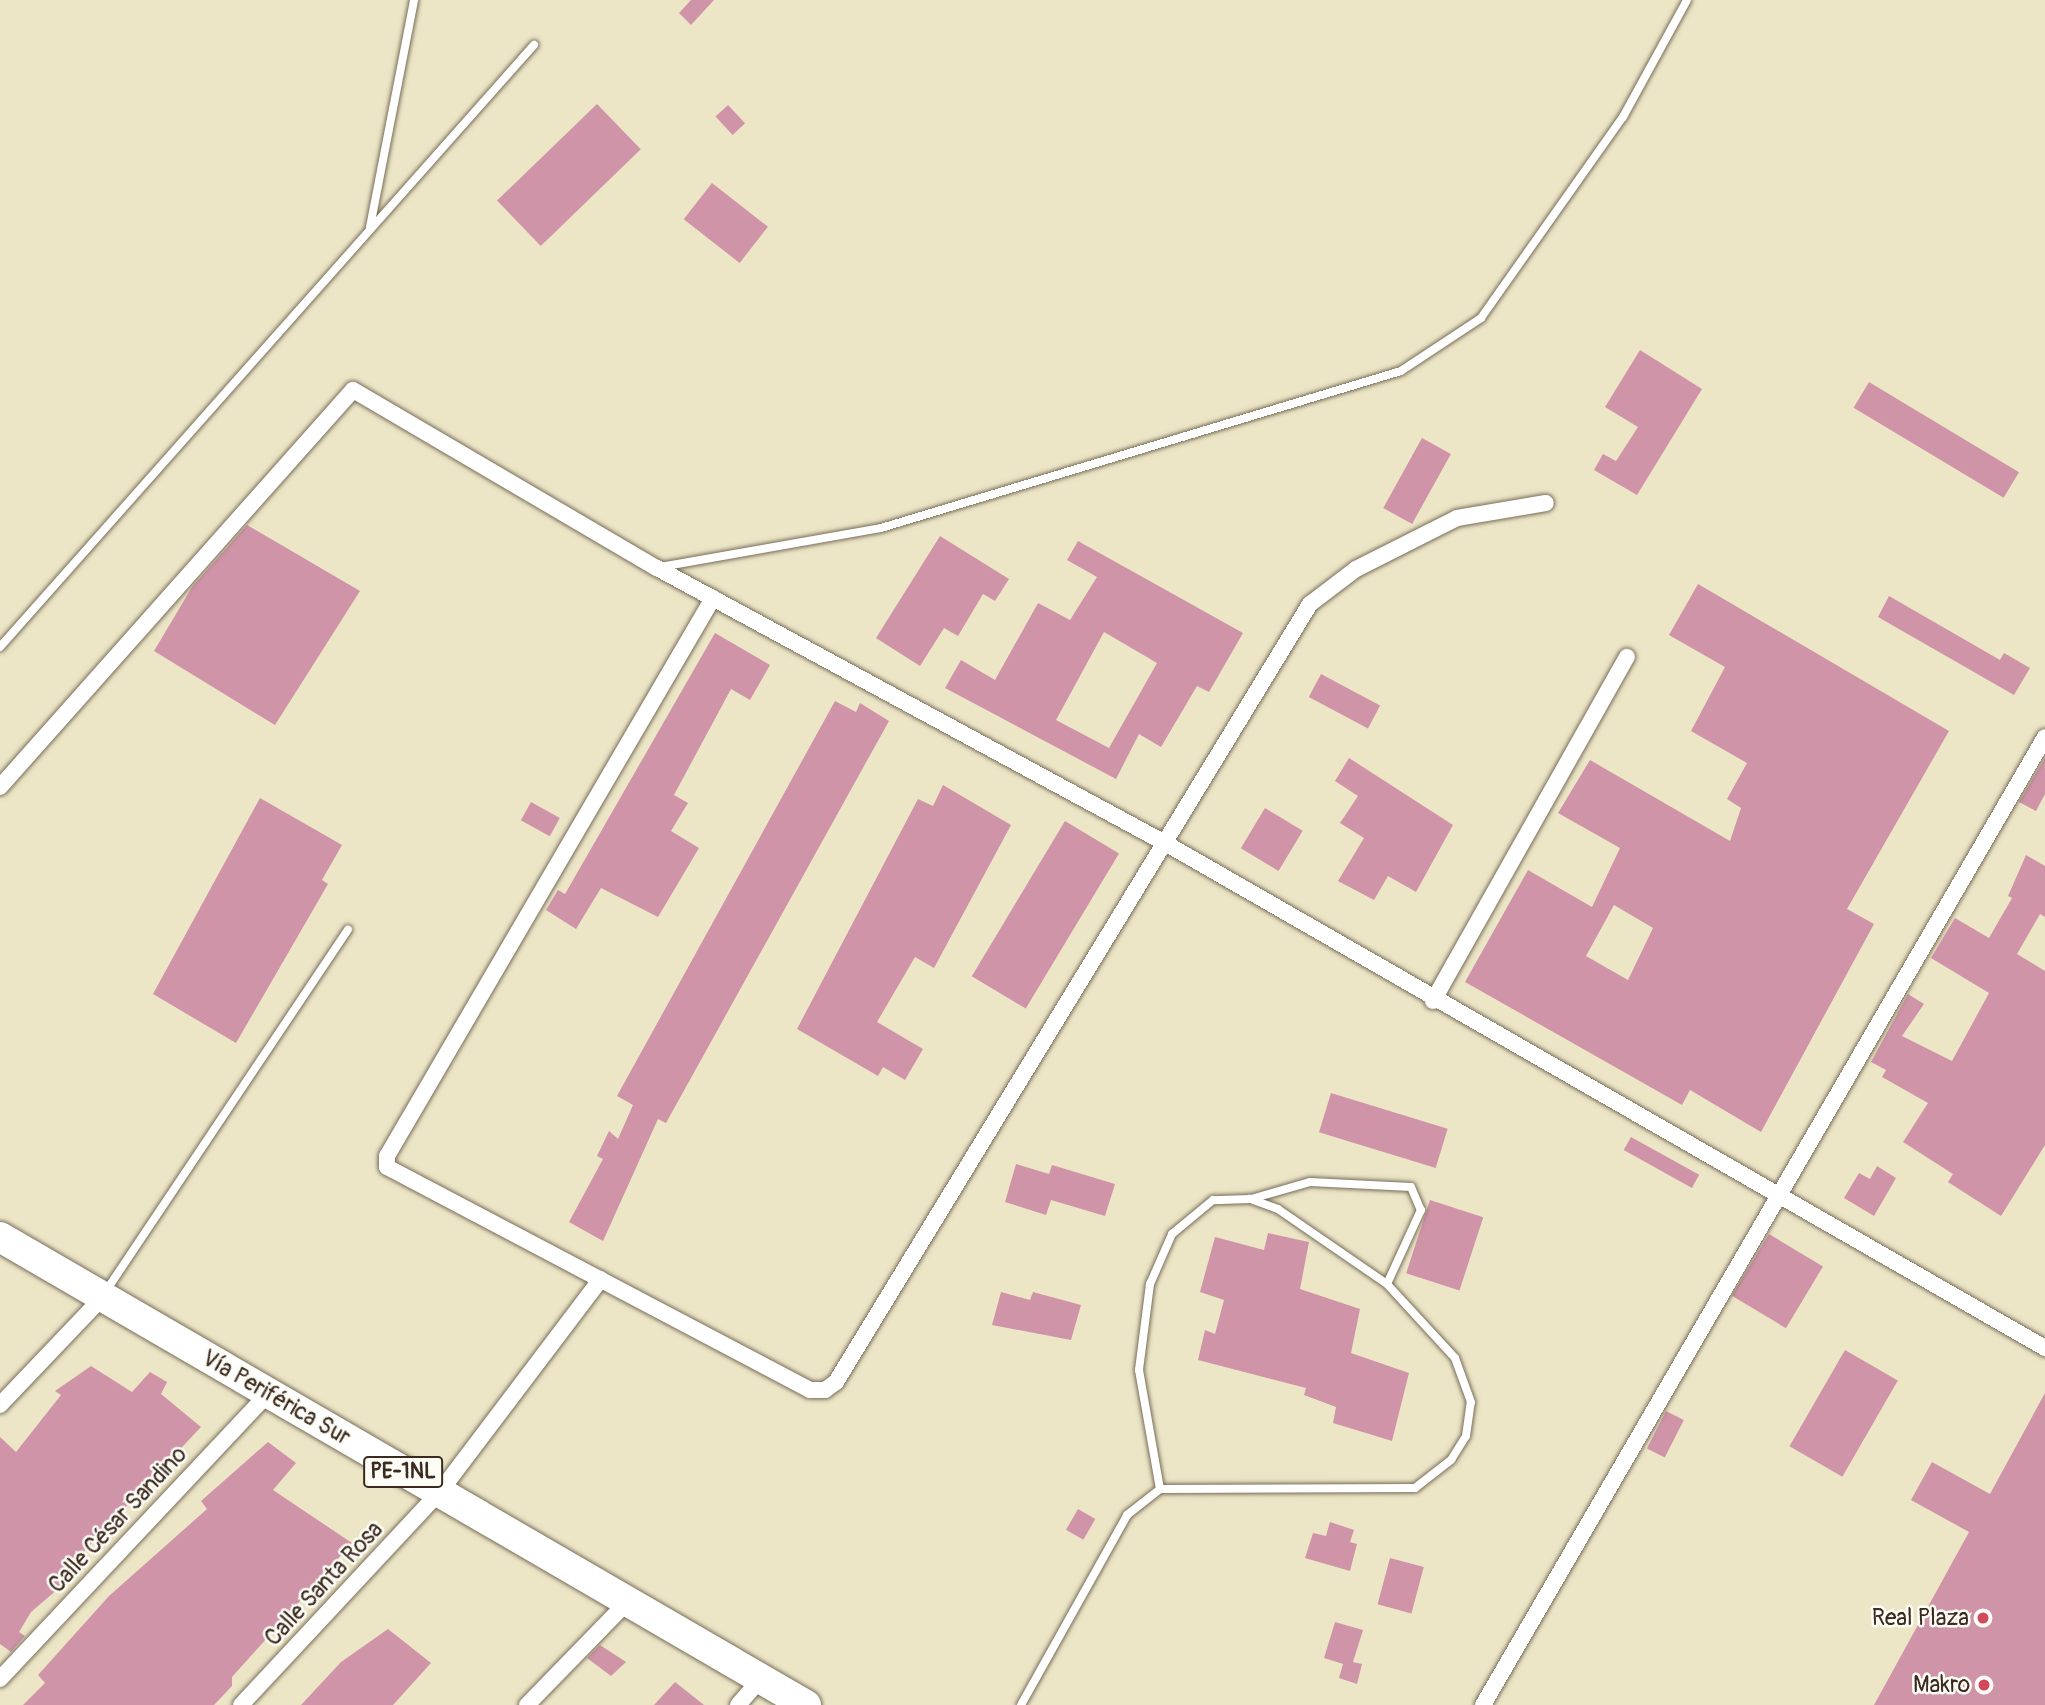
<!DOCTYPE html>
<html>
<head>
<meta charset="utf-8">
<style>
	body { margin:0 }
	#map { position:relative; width:2045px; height:1705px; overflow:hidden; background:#ece6c7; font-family:Pangolin,sans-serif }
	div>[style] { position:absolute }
	.building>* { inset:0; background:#d094a8; transform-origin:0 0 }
	.roads { filter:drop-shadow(0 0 2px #796c59) drop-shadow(0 0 2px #796c59) }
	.lane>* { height:8px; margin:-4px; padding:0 4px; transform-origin:4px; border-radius:4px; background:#fff }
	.street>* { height:16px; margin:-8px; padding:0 8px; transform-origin:8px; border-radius:8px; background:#fff }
	.highway>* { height:30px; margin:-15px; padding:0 15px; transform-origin:15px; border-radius:15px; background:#fff }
	.dots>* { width:19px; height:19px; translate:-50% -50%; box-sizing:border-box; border:4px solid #fdfcf7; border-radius:50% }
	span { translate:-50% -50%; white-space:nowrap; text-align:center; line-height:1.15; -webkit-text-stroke:5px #fdfcf7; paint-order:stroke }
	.shield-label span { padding:2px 5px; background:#fdfcf7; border:2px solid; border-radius:5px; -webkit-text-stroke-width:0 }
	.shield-label { font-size:21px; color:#3b2a1e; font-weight:700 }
	.street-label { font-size:23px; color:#3b2a1e }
	.poi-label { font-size:23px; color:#3b2a1e }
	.right { translate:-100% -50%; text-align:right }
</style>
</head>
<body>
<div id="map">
	<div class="building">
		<i style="clip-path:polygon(691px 0,714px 0,691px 25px,679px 13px)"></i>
		<i style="left:597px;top:104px;width:63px;height:139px;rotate:46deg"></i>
		<i style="left:728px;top:105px;width:25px;height:17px;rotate:47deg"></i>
		<i style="left:712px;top:183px;width:71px;height:46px;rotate:38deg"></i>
		<i style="clip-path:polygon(1640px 350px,1702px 389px,1637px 495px,1594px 470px,1603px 454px,1616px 461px,1638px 427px,1605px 407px)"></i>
		<i style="left:1869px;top:382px;width:175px;height:30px;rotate:31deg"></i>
		<i style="left:1422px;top:438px;width:33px;height:80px;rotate:29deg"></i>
		<i style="clip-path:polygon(247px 525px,360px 591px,275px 725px,154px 651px,192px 587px)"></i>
		<i style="clip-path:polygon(940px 536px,1009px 579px,995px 601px,983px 594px,958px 636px,944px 628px,920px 666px,876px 638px)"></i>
		<i style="clip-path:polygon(evenodd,1078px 541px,1243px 633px,1209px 692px,1197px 686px,1161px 747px,1139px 734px,1116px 779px,945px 688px,961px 660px,995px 680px,1038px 603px,1070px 620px,1097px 577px,1067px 560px,1078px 541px,1104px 632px,1157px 663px,1109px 748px,1056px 720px,1104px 632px)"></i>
		<i style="clip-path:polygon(evenodd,1698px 584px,1949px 731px,1847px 909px,1874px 924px,1761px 1132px,1690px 1090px,1682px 1105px,1465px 982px,1528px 870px,1592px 907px,1620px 848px,1558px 813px,1590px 760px,1730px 841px,1741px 808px,1727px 799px,1747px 763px,1691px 731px,1725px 667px,1669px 635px,1698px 584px,1614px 905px,1653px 928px,1628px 980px,1586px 956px,1614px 905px)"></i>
		<i style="clip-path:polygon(1889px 596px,2000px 660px,2004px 653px,2030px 668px,2014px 695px,1878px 617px)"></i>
		<i style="clip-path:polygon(715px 633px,770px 665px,750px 700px,731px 689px,674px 795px,688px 803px,671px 831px,699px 848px,658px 917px,601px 888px,576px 929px,546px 910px,558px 890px,565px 894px)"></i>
		<i style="left:1321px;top:674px;width:67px;height:26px;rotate:28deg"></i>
		<i style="clip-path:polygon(835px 701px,856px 712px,860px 703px,889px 721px,666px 1123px,658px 1119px,603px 1241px,569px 1222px,603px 1159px,597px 1156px,609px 1131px,618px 1139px,633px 1105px,617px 1096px)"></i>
		<i style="clip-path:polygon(1349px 758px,1453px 825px,1416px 892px,1388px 876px,1374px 900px,1338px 881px,1364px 838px,1340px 823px,1358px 796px,1335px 781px)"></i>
		<i style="clip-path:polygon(2045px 758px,2045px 794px,2036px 811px,2019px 802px)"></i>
		<i style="clip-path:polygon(943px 785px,1011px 825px,934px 968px,915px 957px,877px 1022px,923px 1049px,905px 1080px,883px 1067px,878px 1076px,797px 1029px,918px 799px,933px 806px)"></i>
		<i style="clip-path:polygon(260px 798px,342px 845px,322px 880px,328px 884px,236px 1043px,153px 994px)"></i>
		<i style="left:531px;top:802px;width:33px;height:21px;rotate:29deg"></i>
		<i style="left:1265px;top:808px;width:44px;height:47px;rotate:31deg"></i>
		<i style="left:1065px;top:821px;width:63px;height:181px;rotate:31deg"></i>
		<i style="clip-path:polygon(2026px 855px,2045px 866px,2045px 917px,2040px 914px,2017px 954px,2045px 971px,2045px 1145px,2001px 1216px,1948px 1182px,1953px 1174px,1903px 1142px,1928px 1103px,1882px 1077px,1886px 1070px,1871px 1062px,1908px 994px,1924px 1004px,1902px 1036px,1952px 1061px,1989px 993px,1931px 958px,1955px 918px,1989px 938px,2012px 898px,2008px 896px)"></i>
		<i style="left:1331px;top:1093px;width:122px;height:41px;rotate:17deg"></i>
		<i style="left:1631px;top:1137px;width:78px;height:15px;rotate:29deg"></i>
		<i style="clip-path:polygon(1016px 1164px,1049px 1174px,1052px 1165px,1115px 1184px,1105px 1216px,1051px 1200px,1046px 1215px,1005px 1202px)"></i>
		<i style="clip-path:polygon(1877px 1166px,1896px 1178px,1874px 1216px,1844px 1198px,1859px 1173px,1870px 1179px)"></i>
		<i style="left:1430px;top:1200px;width:56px;height:77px;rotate:18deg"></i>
		<i style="clip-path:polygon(1268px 1233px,1309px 1242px,1300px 1289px,1360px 1309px,1351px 1353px,1409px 1373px,1392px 1441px,1333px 1423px,1336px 1407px,1304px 1395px,1306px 1388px,1198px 1360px,1205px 1330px,1215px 1334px,1224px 1300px,1200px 1292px,1215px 1237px,1264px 1250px)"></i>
		<i style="left:1769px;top:1234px;width:63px;height:72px;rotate:31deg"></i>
		<i style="clip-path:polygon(1001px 1292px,1030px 1300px,1033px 1292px,1081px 1305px,1071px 1340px,992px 1325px)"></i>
		<i style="left:1845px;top:1350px;width:61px;height:111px;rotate:30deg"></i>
		<i style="clip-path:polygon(91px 1366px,132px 1392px,150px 1372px,167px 1382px,161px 1394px,201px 1427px,60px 1577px,65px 1583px,31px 1612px,19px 1632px,25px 1636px,11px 1652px,0 1644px,0 1437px,16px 1452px,61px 1395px,55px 1391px)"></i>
		<i style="clip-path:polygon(2045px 1393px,2045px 1705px,1874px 1705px,1969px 1532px,1911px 1500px,1932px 1462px,1990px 1494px)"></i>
		<i style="left:1666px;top:1411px;width:20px;height:42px;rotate:27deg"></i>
		<i style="clip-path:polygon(268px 1442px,296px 1463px,273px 1490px,352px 1543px,232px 1677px,232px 1686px,214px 1705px,23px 1705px,45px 1683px,38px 1675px,109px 1596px,207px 1509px,201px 1501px)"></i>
		<i style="left:1078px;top:1509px;width:20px;height:24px;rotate:30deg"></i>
		<i style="clip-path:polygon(1330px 1522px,1354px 1530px,1350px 1542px,1357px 1544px,1350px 1571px,1305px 1558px,1313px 1533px,1326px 1536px)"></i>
		<i style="left:1390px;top:1558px;width:35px;height:48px;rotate:15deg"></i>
		<i style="clip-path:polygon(1335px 1622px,1363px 1630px,1353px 1662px,1362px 1664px,1357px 1684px,1339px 1678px,1343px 1664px,1324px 1658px)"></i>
		<i style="clip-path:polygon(388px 1629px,431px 1663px,393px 1705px,301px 1705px,341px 1662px)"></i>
		<i style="clip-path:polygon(600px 1645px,626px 1662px,611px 1676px,587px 1658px)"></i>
		<i style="clip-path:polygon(675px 1682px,704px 1705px,654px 1705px)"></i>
	</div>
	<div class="roads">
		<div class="lane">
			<i style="left:370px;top:227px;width:231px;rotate:-79deg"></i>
			<i style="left:660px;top:567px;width:224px;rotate:-10deg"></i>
			<i style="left:881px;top:528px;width:543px;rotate:-16.8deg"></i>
			<i style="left:1401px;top:371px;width:96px;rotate:-33.5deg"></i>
			<i style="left:1481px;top:318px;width:246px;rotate:-54.8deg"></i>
			<i style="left:1623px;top:117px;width:133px;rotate:-61.3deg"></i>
			<i style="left:0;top:647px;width:805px;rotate:-48.43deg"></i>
			<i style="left:1251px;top:1199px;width:61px;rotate:-16.1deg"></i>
			<i style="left:1310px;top:1182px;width:101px;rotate:2.8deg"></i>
			<i style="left:1411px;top:1187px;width:25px;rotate:67deg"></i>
			<i style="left:1421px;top:1210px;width:81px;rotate:114.7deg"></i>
			<i style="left:106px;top:1291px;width:435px;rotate:-56.2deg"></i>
			<i style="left:1021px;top:1705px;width:218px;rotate:-60.8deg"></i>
			<i style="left:1127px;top:1515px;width:42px;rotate:-38.2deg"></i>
			<i style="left:1160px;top:1489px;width:255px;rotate:-0.2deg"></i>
			<i style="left:1415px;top:1488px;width:46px;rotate:-37.9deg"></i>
			<i style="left:1451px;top:1460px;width:28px;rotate:-58deg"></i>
			<i style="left:1466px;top:1436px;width:34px;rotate:-82deg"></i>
			<i style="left:1471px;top:1402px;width:47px;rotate:-110deg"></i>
			<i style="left:1455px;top:1358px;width:100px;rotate:-132.6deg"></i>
			<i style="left:1387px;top:1284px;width:132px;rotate:-145.5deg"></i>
			<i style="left:1278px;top:1209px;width:30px;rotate:-160deg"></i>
			<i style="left:1250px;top:1199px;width:37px;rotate:178deg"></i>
			<i style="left:1213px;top:1200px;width:53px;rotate:140.3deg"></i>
			<i style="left:1172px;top:1234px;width:55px;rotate:113.7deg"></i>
			<i style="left:1150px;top:1284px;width:87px;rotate:97.3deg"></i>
			<i style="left:1139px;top:1370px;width:121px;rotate:80deg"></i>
		</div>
		<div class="street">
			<i style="left:713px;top:598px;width:646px;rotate:120.29deg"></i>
			<i style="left:387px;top:1156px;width:11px;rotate:90deg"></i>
			<i style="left:387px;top:1167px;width:478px;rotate:27.8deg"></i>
			<i style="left:810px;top:1390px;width:15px"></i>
			<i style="left:825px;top:1390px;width:14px;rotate:-36deg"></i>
			<i style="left:836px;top:1382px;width:911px;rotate:-58.65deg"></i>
			<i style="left:1310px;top:604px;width:58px;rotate:-37.3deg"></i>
			<i style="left:1356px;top:569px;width:113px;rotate:-26.8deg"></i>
			<i style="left:1457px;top:518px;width:90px;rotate:-9.6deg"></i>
			<i style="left:0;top:787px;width:531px;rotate:-48.36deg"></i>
			<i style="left:353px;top:390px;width:352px;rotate:30.4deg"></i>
			<i style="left:657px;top:568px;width:578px;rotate:28.43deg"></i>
			<i style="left:1165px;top:843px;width:1015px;rotate:29.85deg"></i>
			<i style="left:1433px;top:1001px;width:395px;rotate:-60.6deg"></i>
			<i style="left:0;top:1405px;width:148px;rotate:-46.4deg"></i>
			<i style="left:0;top:1679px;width:393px;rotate:-46.8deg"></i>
			<i style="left:241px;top:1705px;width:290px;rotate:-47deg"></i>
			<i style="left:439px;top:1493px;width:268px;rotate:-52.9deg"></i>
			<i style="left:527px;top:1705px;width:145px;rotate:-45.8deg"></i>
			<i style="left:738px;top:1705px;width:35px;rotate:-49deg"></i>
			<i style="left:1483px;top:1705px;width:1119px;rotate:-59.86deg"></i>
		</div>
		<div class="highway">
			<i style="left:0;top:1237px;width:932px;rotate:30.14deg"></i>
		</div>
	</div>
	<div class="dots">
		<i style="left:1983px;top:1618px;background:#d1495b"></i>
		<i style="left:1984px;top:1685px;background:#d1495b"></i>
	</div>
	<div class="shield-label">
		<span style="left:403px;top:1472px">PE-1NL</span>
	</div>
	<div class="street-label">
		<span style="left:276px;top:1398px;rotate:30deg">Vía Periférica Sur</span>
		<span style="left:118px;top:1520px;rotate:-47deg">Calle César Sandino</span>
		<span style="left:324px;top:1584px;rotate:-47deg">Calle Santa Rosa</span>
	</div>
	<div class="poi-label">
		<span class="right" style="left:1969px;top:1618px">Real Plaza</span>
		<span class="right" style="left:1970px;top:1685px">Makro</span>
	</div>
</div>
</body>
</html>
